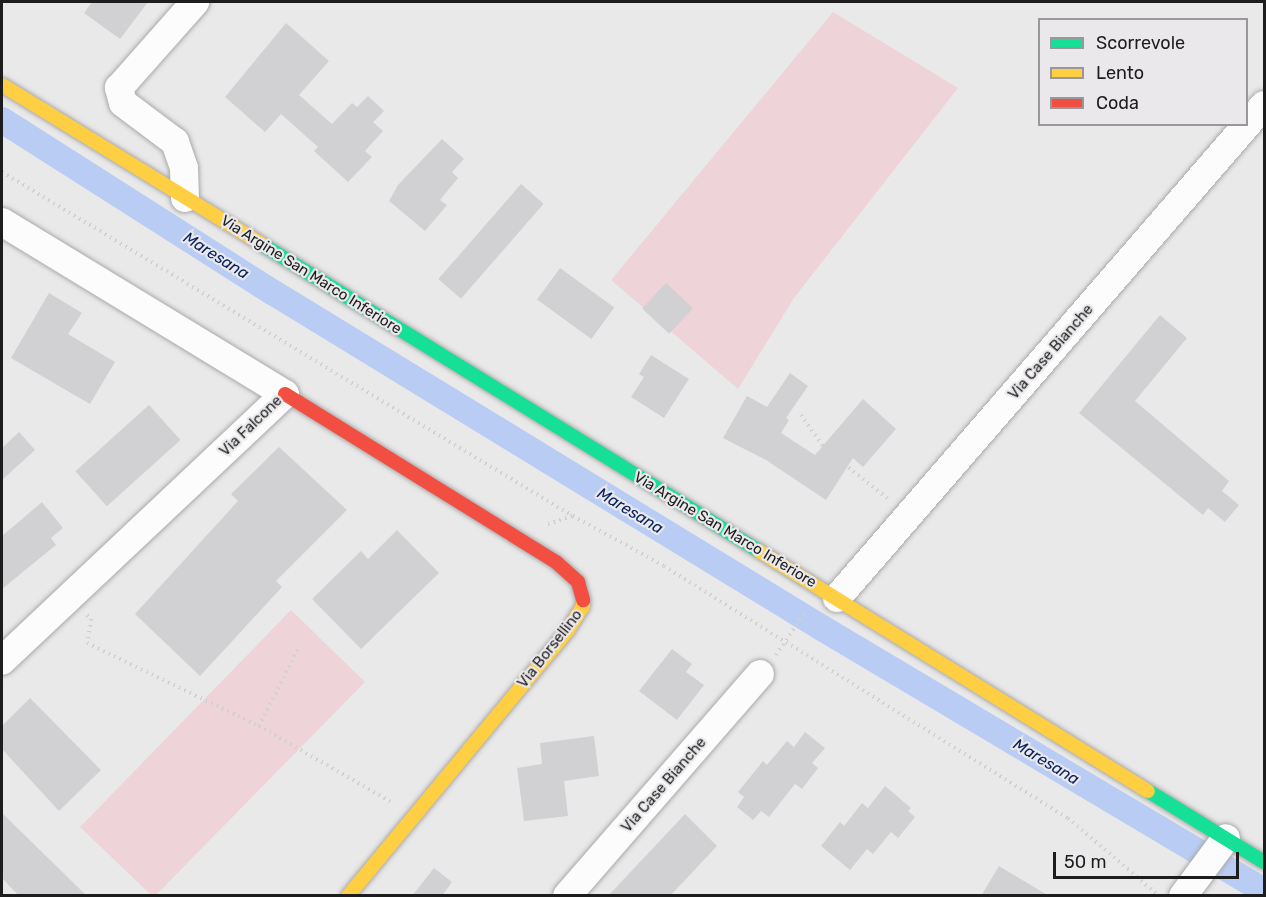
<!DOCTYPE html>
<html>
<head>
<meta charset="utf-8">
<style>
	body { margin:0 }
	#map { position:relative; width:1266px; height:897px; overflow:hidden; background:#eae9ea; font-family:Rubik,sans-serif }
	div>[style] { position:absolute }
	.green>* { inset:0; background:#eed4d8 }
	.canal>* { height:26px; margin:-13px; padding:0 13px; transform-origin:13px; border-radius:13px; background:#b9ccf3 }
	.building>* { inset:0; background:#d1d0d2; transform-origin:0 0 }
	.path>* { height:4px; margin-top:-2px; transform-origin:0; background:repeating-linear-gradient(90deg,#d1d0d1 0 1.5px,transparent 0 6px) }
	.roads { filter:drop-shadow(0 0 2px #aaa9aa) drop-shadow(0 0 2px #aaa9aa) }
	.street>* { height:28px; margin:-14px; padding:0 14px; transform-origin:14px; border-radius:14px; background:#fcfcfc }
	.fast>* { height:14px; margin:-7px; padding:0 7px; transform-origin:7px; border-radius:7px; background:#16e098 }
	.slow>* { height:14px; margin:-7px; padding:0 7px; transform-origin:7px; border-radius:7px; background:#ffcf43 }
	.jam>* { height:14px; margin:-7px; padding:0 7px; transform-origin:7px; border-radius:7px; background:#f24e42 }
	span { translate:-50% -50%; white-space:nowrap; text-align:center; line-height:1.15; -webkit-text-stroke:4.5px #eae8eb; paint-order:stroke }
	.street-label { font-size:15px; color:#1d1d1e }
	.water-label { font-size:16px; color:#092361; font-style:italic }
	.frame { position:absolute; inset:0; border:3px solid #1d1d1e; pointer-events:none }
	.legend { position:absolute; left:1038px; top:18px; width:210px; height:108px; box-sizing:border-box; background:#eae8eb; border:2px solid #989799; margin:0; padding:8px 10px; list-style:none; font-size:18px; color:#1d1d1e }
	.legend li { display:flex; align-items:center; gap:12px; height:30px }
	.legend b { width:30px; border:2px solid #989799 }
	.scale { position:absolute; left:1053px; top:852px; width:186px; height:27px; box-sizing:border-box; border:3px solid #1d1d1e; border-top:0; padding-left:8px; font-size:18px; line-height:21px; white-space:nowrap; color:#1d1d1e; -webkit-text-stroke:4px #eae8eb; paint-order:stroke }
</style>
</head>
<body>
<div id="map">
	<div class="green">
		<i style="clip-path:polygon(833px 12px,958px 88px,794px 298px,738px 389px,611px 280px)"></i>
		<i style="clip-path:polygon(291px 610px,365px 682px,156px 895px,151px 895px,80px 827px)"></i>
	</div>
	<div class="canal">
		<i style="left:2px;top:120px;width:322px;rotate:32.5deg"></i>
		<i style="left:274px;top:293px;width:642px;rotate:31.44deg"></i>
		<i style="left:822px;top:628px;width:514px;rotate:30.75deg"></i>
	</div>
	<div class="building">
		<i style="clip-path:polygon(92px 2px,148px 2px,120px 39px,84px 13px)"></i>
		<i style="clip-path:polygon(286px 23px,329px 61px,299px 95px,332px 124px,352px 103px,357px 107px,368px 96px,384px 111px,373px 122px,383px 131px,365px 151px,372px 157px,348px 182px,314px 151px,318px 147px,281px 114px,265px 132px,225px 97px)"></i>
		<i style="clip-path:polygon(442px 139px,464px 159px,452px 172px,458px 178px,440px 200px,447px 205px,425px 231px,389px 201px,398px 185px)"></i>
		<i style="left:521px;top:184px;width:30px;height:126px;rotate:41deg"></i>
		<i style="left:560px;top:268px;width:67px;height:39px;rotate:36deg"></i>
		<i style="left:666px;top:283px;width:37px;height:35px;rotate:43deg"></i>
		<i style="clip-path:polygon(49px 293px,82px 313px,68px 334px,115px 362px,90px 404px,11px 358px)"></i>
		<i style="clip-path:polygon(1160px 315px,1187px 338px,1135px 401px,1229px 481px,1222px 491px,1239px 505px,1225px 522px,1208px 508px,1203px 515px,1079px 413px)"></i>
		<i style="clip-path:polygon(651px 355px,689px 379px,664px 418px,631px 397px,644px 377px,639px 374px)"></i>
		<i style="clip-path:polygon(790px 373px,808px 386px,786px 418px,789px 420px,781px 433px,815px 455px,863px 399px,896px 429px,863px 467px,853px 458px,826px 500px,766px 460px,723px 438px,747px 396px,767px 407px)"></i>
		<i style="left:149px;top:405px;width:47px;height:99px;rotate:48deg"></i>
		<i style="clip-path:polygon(19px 432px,35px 450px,2px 480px,2px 448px)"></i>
		<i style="clip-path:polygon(279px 447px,347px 510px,276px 581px,282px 587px,200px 676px,135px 614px,238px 501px,231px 494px)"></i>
		<i style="clip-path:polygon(42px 502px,63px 528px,51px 538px,56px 545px,2px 589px,2px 536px)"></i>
		<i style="clip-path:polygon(397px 530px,439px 573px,361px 649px,312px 599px,361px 551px,368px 559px)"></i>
		<i style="clip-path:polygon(672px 649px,692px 664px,686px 672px,704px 685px,677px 720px,639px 691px)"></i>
		<i style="clip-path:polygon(30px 698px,101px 770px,59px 811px,2px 749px,2px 726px)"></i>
		<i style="clip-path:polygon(805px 732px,825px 748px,812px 763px,818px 768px,802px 789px,795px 784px,769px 817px,761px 811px,753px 820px,737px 807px,744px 797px,738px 792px,763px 761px,767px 765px,787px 741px,794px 747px)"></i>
		<i style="clip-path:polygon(594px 736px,599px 776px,564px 781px,568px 816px,524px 821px,517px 768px,542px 764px,540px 743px)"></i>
		<i style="clip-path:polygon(885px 786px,911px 808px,908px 811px,915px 817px,898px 838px,891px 832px,873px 854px,867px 849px,850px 870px,821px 846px,840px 822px,844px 826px,862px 803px,868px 808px)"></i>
		<i style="clip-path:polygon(2px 813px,87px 896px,19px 896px,2px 878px)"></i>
		<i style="clip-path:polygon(685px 814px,717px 846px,670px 896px,608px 896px)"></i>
		<i style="clip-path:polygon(999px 866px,1049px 896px,981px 896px)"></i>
		<i style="clip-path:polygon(434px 868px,452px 882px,442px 896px,412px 896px)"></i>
	</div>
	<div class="path">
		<i style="left:2px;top:172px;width:667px;rotate:31.07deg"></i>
		<i style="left:573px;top:516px;width:104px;rotate:28.8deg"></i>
		<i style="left:664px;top:566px;width:476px;rotate:32deg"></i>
		<i style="left:1068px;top:818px;width:117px;rotate:40.5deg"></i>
		<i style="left:801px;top:415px;width:42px;rotate:54.8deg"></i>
		<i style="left:825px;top:449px;width:80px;rotate:38.4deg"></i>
		<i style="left:548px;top:524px;width:26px;rotate:-18deg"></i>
		<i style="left:87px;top:615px;width:6px;rotate:45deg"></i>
		<i style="left:91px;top:619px;width:24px;rotate:99deg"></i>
		<i style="left:87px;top:643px;width:191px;rotate:25.8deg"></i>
		<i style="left:259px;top:726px;width:152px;rotate:29.9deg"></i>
		<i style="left:776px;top:655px;width:52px;rotate:-56deg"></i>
		<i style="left:259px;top:726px;width:86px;rotate:-63.1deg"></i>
	</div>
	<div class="roads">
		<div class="street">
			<i style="left:185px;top:198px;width:30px;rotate:-92deg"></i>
			<i style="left:184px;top:168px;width:28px;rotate:-109deg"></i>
			<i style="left:175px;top:142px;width:65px;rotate:-143.1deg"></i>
			<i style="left:123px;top:103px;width:16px;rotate:-105deg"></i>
			<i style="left:119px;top:88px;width:115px;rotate:-48.5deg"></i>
			<i style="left:2px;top:222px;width:331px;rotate:31.3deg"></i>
			<i style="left:285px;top:394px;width:389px;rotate:136.7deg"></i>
			<i style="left:837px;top:598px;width:652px;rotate:-49.1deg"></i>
			<i style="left:567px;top:896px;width:294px;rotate:-49deg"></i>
			<i style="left:1183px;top:896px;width:72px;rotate:-53.4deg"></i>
		</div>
		<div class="fast">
			<i style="left:263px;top:245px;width:583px;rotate:31.67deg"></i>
			<i style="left:1148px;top:791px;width:136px;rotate:31.5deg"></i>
		</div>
		<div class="slow">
			<i style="left:2px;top:85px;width:306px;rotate:31.5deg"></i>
			<i style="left:759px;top:551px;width:457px;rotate:31.7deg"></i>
			<i style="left:348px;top:896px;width:345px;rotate:-50.4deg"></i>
			<i style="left:568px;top:630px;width:28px;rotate:-58deg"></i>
			<i style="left:583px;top:606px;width:6px;rotate:-90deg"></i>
		</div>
		<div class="jam">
			<i style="left:285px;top:394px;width:319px;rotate:31.8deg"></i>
			<i style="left:556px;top:562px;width:30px;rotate:42deg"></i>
			<i style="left:578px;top:582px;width:19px;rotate:74deg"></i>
		</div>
	</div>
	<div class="street-label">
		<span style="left:311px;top:275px;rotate:32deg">Via Argine San Marco Inferiore</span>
		<span style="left:1051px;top:352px;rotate:-49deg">Via Case Bianche</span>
		<span style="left:251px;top:426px;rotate:-44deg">Via Falcone</span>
		<span style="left:725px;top:530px;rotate:31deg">Via Argine San Marco Inferiore</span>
		<span style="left:550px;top:649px;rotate:-52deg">Via Borsellino</span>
		<span style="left:664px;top:785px;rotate:-49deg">Via Case Bianche</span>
	</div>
	<div class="water-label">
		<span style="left:216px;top:256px;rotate:32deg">Maresana</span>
		<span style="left:630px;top:511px;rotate:31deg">Maresana</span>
		<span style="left:1046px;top:762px;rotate:31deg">Maresana</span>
	</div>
	<div class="frame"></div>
	<ul class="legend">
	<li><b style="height:8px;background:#16e098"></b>Scorrevole</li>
	<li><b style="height:8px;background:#ffcf43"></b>Lento</li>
	<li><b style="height:8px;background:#f24e42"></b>Coda</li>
	</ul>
	<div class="scale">50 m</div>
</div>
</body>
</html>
